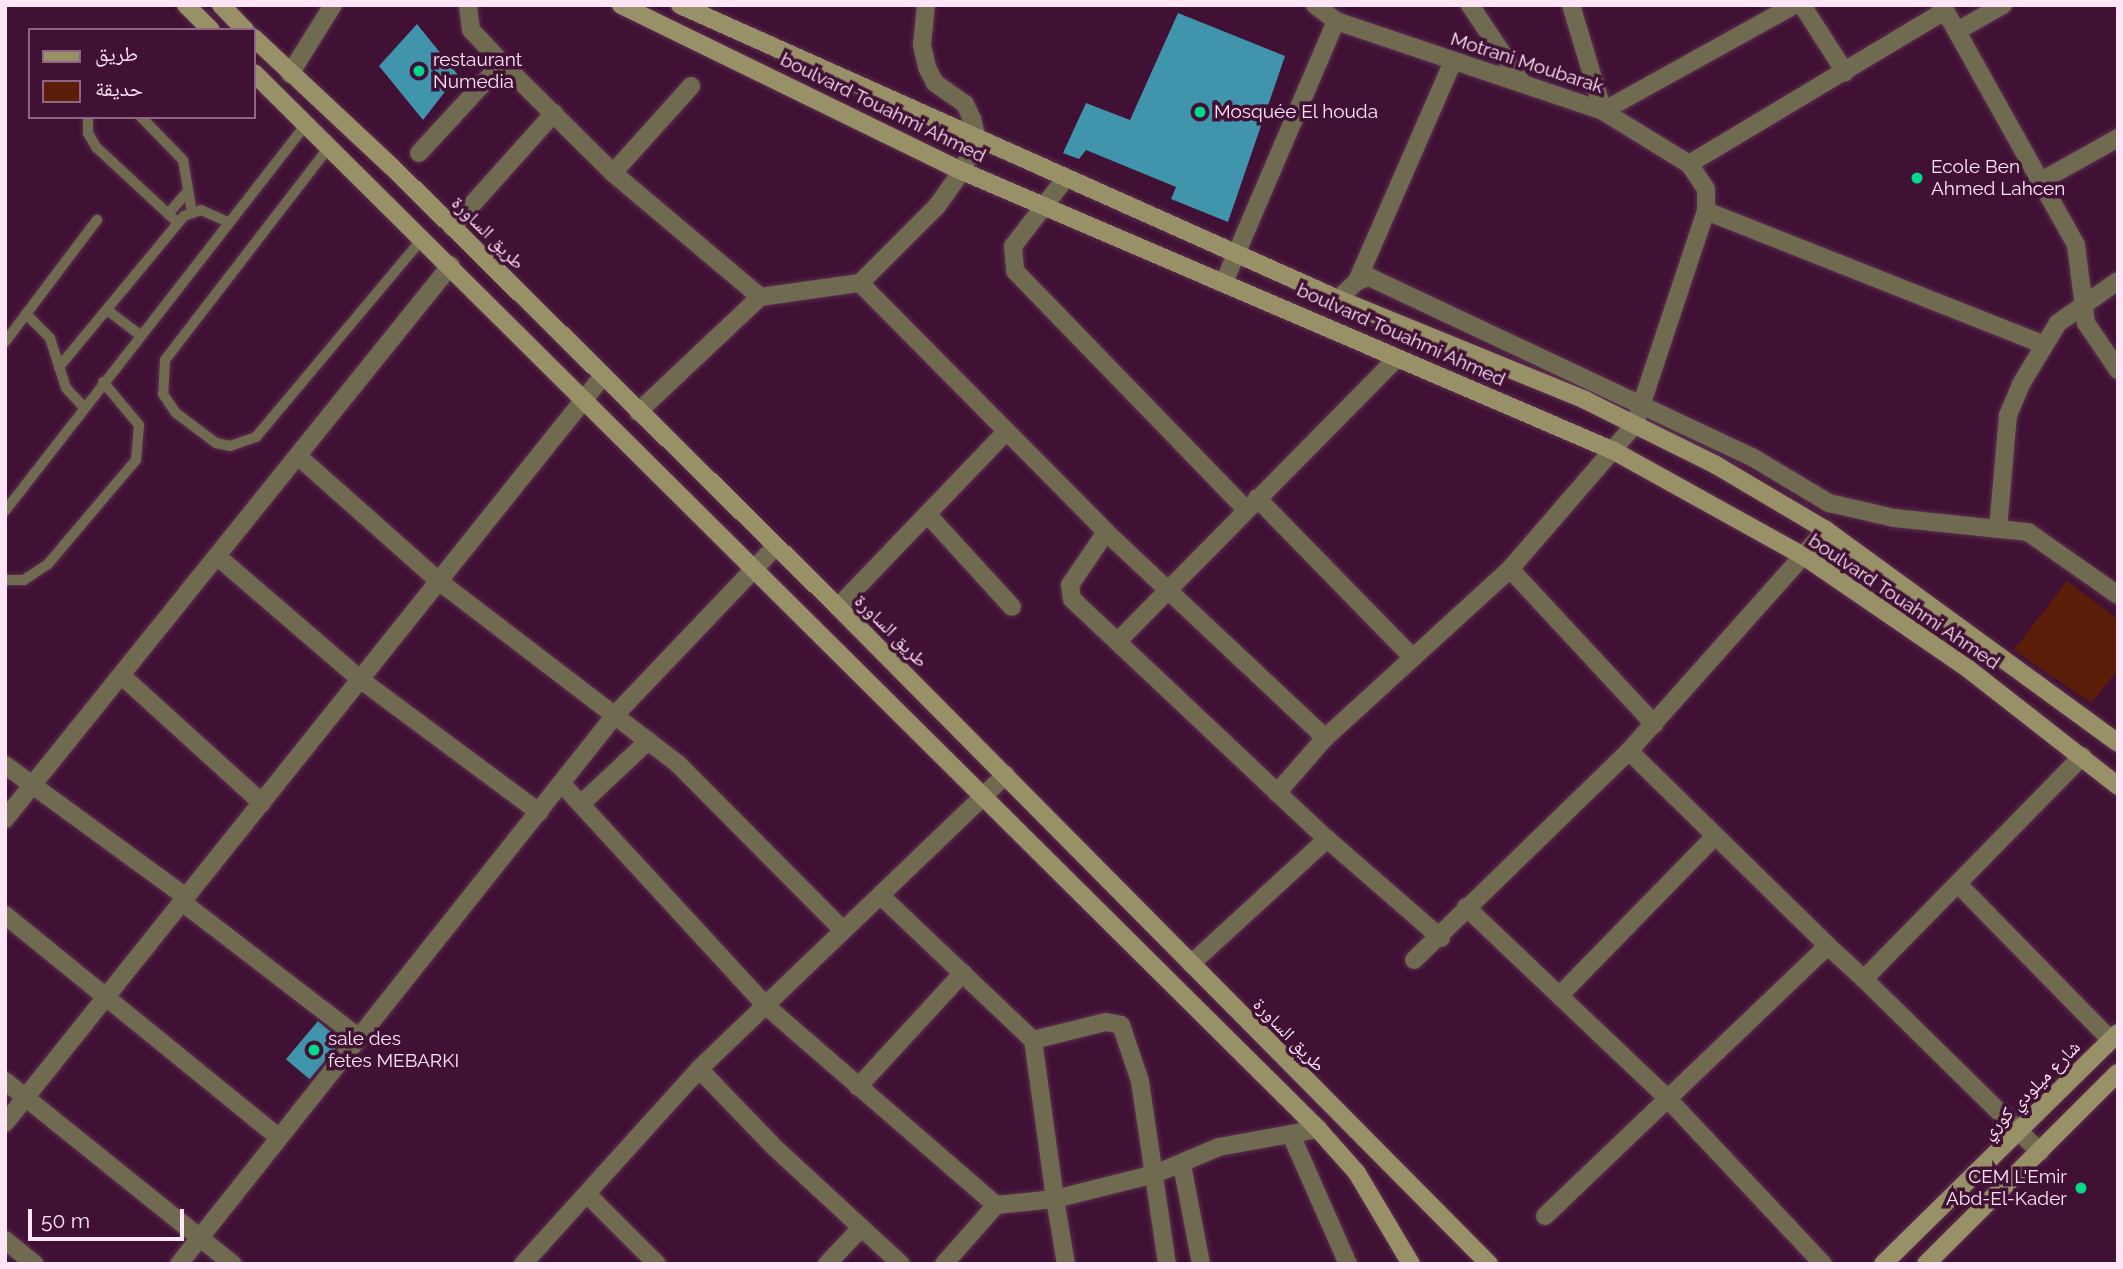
<!DOCTYPE html>
<html>
<head>
<meta charset="utf-8">
<style>
	body { margin:0 }
	#map { position:relative; width:2123px; height:1269px; overflow:hidden; background:#401134; font-family:Raleway,"Noto Naskh Arabic",sans-serif }
	div>[style] { position:absolute }
	.green>* { inset:0; background:#5b1e08 }
	.building>* { inset:0; background:#4094ab; transform-origin:0 0 }
	.roads { filter:drop-shadow(0 0 2px #5b2f4f) drop-shadow(0 0 2px #5b2f4f) }
	.service>* { height:10px; margin:-5px; padding:0 5px; transform-origin:5px; border-radius:5px; background:#6f6a50 }
	.minor>* { height:18px; margin:-9px; padding:0 9px; transform-origin:9px; border-radius:9px; background:#6f6a50 }
	.secondary>* { height:18px; margin:-9px; padding:0 9px; transform-origin:9px; border-radius:9px; background:#989066 }
	.dots>* { width:19px; height:19px; translate:-50% -50%; box-sizing:border-box; border:4px solid #401134; border-radius:50% }
	span { translate:-50% -50%; white-space:nowrap; text-align:center; line-height:1.15; -webkit-text-stroke:7px #401134; paint-order:stroke }
	.poi-label { font-size:19px; color:#fee5f6 }
	.left { translate:0 -50%; text-align:left }
	.right { translate:-100% -50%; text-align:right }
	.street-label { font-size:19px; color:#fee5f6 }
	.frame { position:absolute; inset:0; border:7px solid #fee5f6; pointer-events:none }
	.legend { position:absolute; left:28px; top:28px; width:228px; height:91px; box-sizing:border-box; background:#401134; border:2px solid #8c6682; margin:0; padding:9px 12px; list-style:none; font-size:21px; color:#fee5f6 }
	.legend li { display:flex; align-items:center; gap:14px; height:35px }
	.legend b { width:35px; border:2px solid #8c6682 }
	.scale { position:absolute; left:28px; top:1209px; width:156px; height:32px; box-sizing:border-box; border:4px solid #fee5f6; border-top:0; padding-left:9px; font-size:21px; line-height:24px; white-space:nowrap; color:#fee5f6; -webkit-text-stroke:5px #401134; paint-order:stroke }
</style>
</head>
<body>
<div id="map">
	<div class="green">
		<i style="clip-path:polygon(2067px 581px,2118px 619px,2118px 670px,2091px 703px,2014px 650px)"></i>
	</div>
	<div class="building">
		<i style="clip-path:polygon(1178px 13px,1285px 56px,1228px 222px,1171px 199px,1176px 187px,1086px 150px,1079px 159px,1063px 153px,1086px 103px,1130px 120px)"></i>
		<i style="clip-path:polygon(417px 24px,458px 75px,423px 120px,379px 66px)"></i>
		<i style="left:318px;top:1021px;width:31px;height:50px;rotate:40deg"></i>
	</div>
	<div class="roads">
		<div class="service">
			<i style="left:88px;top:117px;width:16px;rotate:90deg"></i>
			<i style="left:88px;top:133px;width:16px;rotate:60deg"></i>
			<i style="left:96px;top:147px;width:112px;rotate:42.8deg"></i>
			<i style="left:141px;top:117px;width:60px;rotate:45.7deg"></i>
			<i style="left:183px;top:160px;width:53px;rotate:80.2deg"></i>
			<i style="left:329px;top:147px;width:269px;rotate:127.6deg"></i>
			<i style="left:165px;top:360px;width:34px;rotate:93deg"></i>
			<i style="left:163px;top:394px;width:23px;rotate:56deg"></i>
			<i style="left:176px;top:413px;width:50px;rotate:36.9deg"></i>
			<i style="left:216px;top:443px;width:14px;rotate:12deg"></i>
			<i style="left:230px;top:446px;width:28px;rotate:-19deg"></i>
			<i style="left:256px;top:437px;width:260px;rotate:-50deg"></i>
			<i style="left:168px;top:214px;width:28px;rotate:-49deg"></i>
			<i style="left:107px;top:310px;width:41px;rotate:37.1deg"></i>
			<i style="left:26px;top:314px;width:34px;rotate:45deg"></i>
			<i style="left:50px;top:338px;width:52px;rotate:72.3deg"></i>
			<i style="left:66px;top:388px;width:26px;rotate:47deg"></i>
			<i style="left:5px;top:342px;width:153px;rotate:-53deg"></i>
			<i style="left:59px;top:367px;width:196px;rotate:-50.4deg"></i>
			<i style="left:184px;top:216px;width:18px;rotate:-19deg"></i>
			<i style="left:201px;top:210px;width:30px;rotate:24deg"></i>
			<i style="left:5px;top:511px;width:489px;rotate:-52.1deg"></i>
			<i style="left:5px;top:580px;width:19px"></i>
			<i style="left:24px;top:580px;width:29px;rotate:-34deg"></i>
			<i style="left:48px;top:564px;width:136px;rotate:-49.8deg"></i>
			<i style="left:136px;top:460px;width:35px;rotate:-85deg"></i>
			<i style="left:139px;top:425px;width:56px;rotate:-129.9deg"></i>
		</div>
		<div class="minor">
			<i style="left:1315px;top:5px;width:26px;rotate:37deg"></i>
			<i style="left:1336px;top:21px;width:282px;rotate:18.6deg"></i>
			<i style="left:1603px;top:111px;width:218px;rotate:-29deg"></i>
			<i style="left:1470px;top:5px;width:94px;rotate:56.3deg"></i>
			<i style="left:1802px;top:5px;width:80px;rotate:57.3deg"></i>
			<i style="left:1942px;top:5px;width:275px;rotate:60.8deg"></i>
			<i style="left:2076px;top:245px;width:79px;rotate:82.7deg"></i>
			<i style="left:2086px;top:323px;width:57px;rotate:55.8deg"></i>
			<i style="left:1957px;top:31px;width:53px;rotate:-29.5deg"></i>
			<i style="left:502px;top:63px;width:156px;rotate:44.7deg"></i>
			<i style="left:613px;top:173px;width:192px;rotate:40.1deg"></i>
			<i style="left:290px;top:74px;width:81px;rotate:-58.1deg"></i>
			<i style="left:419px;top:153px;width:122px;rotate:-47.3deg"></i>
			<i style="left:502px;top:63px;width:45px;rotate:-133.2deg"></i>
			<i style="left:471px;top:30px;width:25px;rotate:-97deg"></i>
			<i style="left:1689px;top:164px;width:298px;rotate:-30.9deg"></i>
			<i style="left:613px;top:173px;width:117px;rotate:-48.1deg"></i>
			<i style="left:1065px;top:179px;width:85px;rotate:127.8deg"></i>
			<i style="left:1013px;top:246px;width:25px;rotate:85deg"></i>
			<i style="left:1015px;top:271px;width:330px;rotate:45.9deg"></i>
			<i style="left:2041px;top:181px;width:88px;rotate:-29.2deg"></i>
			<i style="left:1706px;top:211px;width:361px;rotate:21.6deg"></i>
			<i style="left:452px;top:227px;width:153px;rotate:-48.2deg"></i>
			<i style="left:1225px;top:280px;width:282px;rotate:-66.8deg"></i>
			<i style="left:1357px;top:281px;width:240px;rotate:-66.4deg"></i>
			<i style="left:860px;top:283px;width:350px;rotate:45.3deg"></i>
			<i style="left:1106px;top:532px;width:64px;rotate:124.2deg"></i>
			<i style="left:1070px;top:585px;width:14px;rotate:82deg"></i>
			<i style="left:1072px;top:599px;width:350px;rotate:43.3deg"></i>
			<i style="left:1327px;top:839px;width:151px;rotate:41deg"></i>
			<i style="left:1338px;top:299px;width:26px;rotate:-43deg"></i>
			<i style="left:1357px;top:281px;width:13px;rotate:-18deg"></i>
			<i style="left:1369px;top:277px;width:423px;rotate:25.2deg"></i>
			<i style="left:1752px;top:457px;width:90px;rotate:30.9deg"></i>
			<i style="left:1829px;top:503px;width:67px;rotate:13deg"></i>
			<i style="left:1894px;top:518px;width:135px;rotate:6deg"></i>
			<i style="left:2028px;top:532px;width:110px;rotate:35deg"></i>
			<i style="left:638px;top:412px;width:168px;rotate:-43.3deg"></i>
			<i style="left:760px;top:297px;width:101px;rotate:-8deg"></i>
			<i style="left:860px;top:283px;width:109px;rotate:-45deg"></i>
			<i style="left:937px;top:206px;width:43px;rotate:-54.5deg"></i>
			<i style="left:962px;top:171px;width:34px;rotate:-64deg"></i>
			<i style="left:977px;top:140px;width:22px;rotate:-103deg"></i>
			<i style="left:972px;top:119px;width:17px;rotate:-115deg"></i>
			<i style="left:965px;top:104px;width:37px;rotate:-145deg"></i>
			<i style="left:935px;top:83px;width:18px;rotate:-117deg"></i>
			<i style="left:927px;top:67px;width:23px;rotate:-103deg"></i>
			<i style="left:922px;top:45px;width:40px;rotate:-84.3deg"></i>
			<i style="left:299px;top:457px;width:188px;rotate:41.6deg"></i>
			<i style="left:440px;top:582px;width:300px;rotate:37.4deg"></i>
			<i style="left:678px;top:764px;width:234px;rotate:45.2deg"></i>
			<i style="left:1257px;top:498px;width:223px;rotate:45.7deg"></i>
			<i style="left:929px;top:516px;width:123px;rotate:47.6deg"></i>
			<i style="left:1998px;top:529px;width:114px;rotate:-85deg"></i>
			<i style="left:2008px;top:415px;width:34px;rotate:-67deg"></i>
			<i style="left:2021px;top:384px;width:71px;rotate:-58.8deg"></i>
			<i style="left:2058px;top:323px;width:73px;rotate:-35deg"></i>
			<i style="left:1106px;top:532px;width:301px;rotate:43.2deg"></i>
			<i style="left:218px;top:557px;width:189px;rotate:40.7deg"></i>
			<i style="left:361px;top:680px;width:222px;rotate:36.6deg"></i>
			<i style="left:1510px;top:569px;width:212px;rotate:47.1deg"></i>
			<i style="left:838px;top:607px;width:244px;rotate:-46.2deg"></i>
			<i style="left:1119px;top:640px;width:396px;rotate:-45.4deg"></i>
			<i style="left:122px;top:676px;width:189px;rotate:42.2deg"></i>
			<i style="left:1629px;top:751px;width:279px;rotate:44.4deg"></i>
			<i style="left:5px;top:765px;width:224px;rotate:36.1deg"></i>
			<i style="left:562px;top:784px;width:300px;rotate:47.4deg"></i>
			<i style="left:765px;top:1005px;width:306px;rotate:40.9deg"></i>
			<i style="left:1277px;top:793px;width:73px;rotate:-48.9deg"></i>
			<i style="left:1325px;top:738px;width:251px;rotate:-42.4deg"></i>
			<i style="left:1510px;top:569px;width:191px;rotate:-49.2deg"></i>
			<i style="left:1635px;top:424px;width:225px;rotate:-71.6deg"></i>
			<i style="left:1706px;top:211px;width:22px;rotate:-90deg"></i>
			<i style="left:1706px;top:189px;width:30px;rotate:-124deg"></i>
			<i style="left:1689px;top:164px;width:101px;rotate:-148.4deg"></i>
			<i style="left:1603px;top:111px;width:111px;rotate:-106.8deg"></i>
			<i style="left:582px;top:803px;width:91px;rotate:-43.2deg"></i>
			<i style="left:5px;top:819px;width:711px;rotate:-51.16deg"></i>
			<i style="left:1958px;top:884px;width:219px;rotate:45.6deg"></i>
			<i style="left:881px;top:896px;width:209px;rotate:43.5deg"></i>
			<i style="left:1033px;top:1040px;width:161px;rotate:82.1deg"></i>
			<i style="left:1055px;top:1199px;width:59px;rotate:174.2deg"></i>
			<i style="left:996px;top:1205px;width:79px;rotate:131.4deg"></i>
			<i style="left:182px;top:902px;width:223px;rotate:37.5deg"></i>
			<i style="left:1466px;top:907px;width:277px;rotate:43.5deg"></i>
			<i style="left:1667px;top:1098px;width:228px;rotate:46.8deg"></i>
			<i style="left:5px;top:915px;width:353px;rotate:39.1deg"></i>
			<i style="left:1414px;top:960px;width:300px;rotate:-44.2deg"></i>
			<i style="left:1629px;top:751px;width:296px;rotate:-48.3deg"></i>
			<i style="left:1191px;top:964px;width:185px;rotate:-42.6deg"></i>
			<i style="left:1561px;top:994px;width:221px;rotate:-45.7deg"></i>
			<i style="left:1033px;top:1040px;width:75px;rotate:-13.9deg"></i>
			<i style="left:1106px;top:1022px;width:15px;rotate:11deg"></i>
			<i style="left:1121px;top:1025px;width:59px;rotate:71.3deg"></i>
			<i style="left:1140px;top:1081px;width:185px;rotate:81.6deg"></i>
			<i style="left:699px;top:1069px;width:107px;rotate:46.1deg"></i>
			<i style="left:773px;top:1146px;width:174px;rotate:42.7deg"></i>
			<i style="left:5px;top:1081px;width:292px;rotate:38.8deg"></i>
			<i style="left:858px;top:1087px;width:155px;rotate:-47.4deg"></i>
			<i style="left:5px;top:1123px;width:955px;rotate:-51.33deg"></i>
			<i style="left:1292px;top:1137px;width:139px;rotate:66.2deg"></i>
			<i style="left:2040px;top:1152px;width:247px;rotate:-135.5deg"></i>
			<i style="left:1864px;top:979px;width:312px;rotate:-45.6deg"></i>
			<i style="left:1182px;top:1165px;width:101px;rotate:79.1deg"></i>
			<i style="left:588px;top:1195px;width:98px;rotate:45deg"></i>
			<i style="left:1545px;top:1216px;width:391px;rotate:-43.7deg"></i>
			<i style="left:1828px;top:946px;width:49px;rotate:42.5deg"></i>
			<i style="left:5px;top:1240px;width:38px;rotate:39deg"></i>
			<i style="left:179px;top:1264px;width:701px;rotate:-51.54deg"></i>
			<i style="left:615px;top:715px;width:232px;rotate:-46.4deg"></i>
			<i style="left:523px;top:1264px;width:263px;rotate:-47.9deg"></i>
			<i style="left:699px;top:1069px;width:425px;rotate:-43.8deg"></i>
			<i style="left:827px;top:1264px;width:50px;rotate:-46.6deg"></i>
			<i style="left:1066px;top:1264px;width:66px;rotate:-99.6deg"></i>
			<i style="left:1055px;top:1199px;width:103px;rotate:-14deg"></i>
			<i style="left:1155px;top:1174px;width:69px;rotate:-22.9deg"></i>
			<i style="left:1219px;top:1147px;width:101px;rotate:-10.3deg"></i>
		</div>
		<div class="secondary">
			<i style="left:186px;top:5px;width:35px;rotate:45deg"></i>
			<i style="left:221px;top:5px;width:35px;rotate:46deg"></i>
			<i style="left:621px;top:5px;width:379px;rotate:26deg"></i>
			<i style="left:962px;top:171px;width:710px;rotate:23.24deg"></i>
			<i style="left:1614px;top:451px;width:218px;rotate:29deg"></i>
			<i style="left:1805px;top:557px;width:196px;rotate:34.4deg"></i>
			<i style="left:1967px;top:668px;width:192px;rotate:38deg"></i>
			<i style="left:680px;top:5px;width:721px;rotate:24.08deg"></i>
			<i style="left:1338px;top:299px;width:267px;rotate:22.2deg"></i>
			<i style="left:1585px;top:400px;width:146px;rotate:26.4deg"></i>
			<i style="left:1716px;top:465px;width:128px;rotate:30.6deg"></i>
			<i style="left:1826px;top:530px;width:361px;rotate:36.1deg"></i>
			<i style="left:254px;top:38px;width:189px;rotate:43.1deg"></i>
			<i style="left:392px;top:167px;width:627px;rotate:44.61deg"></i>
			<i style="left:838px;top:607px;width:925px;rotate:45.26deg"></i>
			<i style="left:254px;top:73px;width:1499px;rotate:44.78deg"></i>
			<i style="left:1318px;top:1129px;width:59px;rotate:48.4deg"></i>
			<i style="left:1357px;top:1173px;width:106px;rotate:59.3deg"></i>
			<i style="left:1883px;top:1264px;width:330px;rotate:-44.5deg"></i>
			<i style="left:1926px;top:1264px;width:271px;rotate:-44.9deg"></i>
		</div>
	</div>
	<div class="dots">
		<i style="left:419px;top:71px;background:#02d98b"></i>
		<i style="left:1200px;top:112px;background:#02d98b"></i>
		<i style="left:1917px;top:178px;background:#02d98b"></i>
		<i style="left:314px;top:1050px;background:#02d98b"></i>
		<i style="left:2081px;top:1188px;background:#02d98b"></i>
	</div>
	<div class="poi-label">
		<span class="left" style="left:433px;top:71px">restaurant<br>Numedia</span>
		<span class="left" style="left:1214px;top:112px">Mosquée El houda</span>
		<span class="left" style="left:1931px;top:178px">Ecole Ben<br>Ahmed Lahcen</span>
		<span class="left" style="left:328px;top:1050px">sale des<br>fetes MEBARKI</span>
		<span class="right" style="left:2067px;top:1188px">CEM L'Emir<br>Abd-El-Kader</span>
	</div>
	<div class="street-label">
		<span style="left:1527px;top:63px;rotate:18deg">Motrani Moubarak</span>
		<span style="left:883px;top:108px;rotate:26deg">boulvard Touahmi Ahmed</span>
		<span style="left:488px;top:233px;rotate:45deg">طريق الساورة</span>
		<span style="left:1401px;top:335px;rotate:24deg">boulvard Touahmi Ahmed</span>
		<span style="left:1904px;top:602px;rotate:34deg">boulvard Touahmi Ahmed</span>
		<span style="left:891px;top:631px;rotate:45deg">طريق الساورة</span>
		<span style="left:1289px;top:1035px;rotate:46deg">طريق الساورة</span>
		<span style="left:2031px;top:1090px;rotate:-45deg">شارع ميلودي كوري</span>
	</div>
	<div class="frame"></div>
	<ul class="legend">
	<li><b style="height:9px;background:#989066"></b>طريق</li>
	<li><b style="height:19px;background:#5b1e08"></b>حديقة</li>
	</ul>
	<div class="scale">50 m</div>
</div>
</body>
</html>
